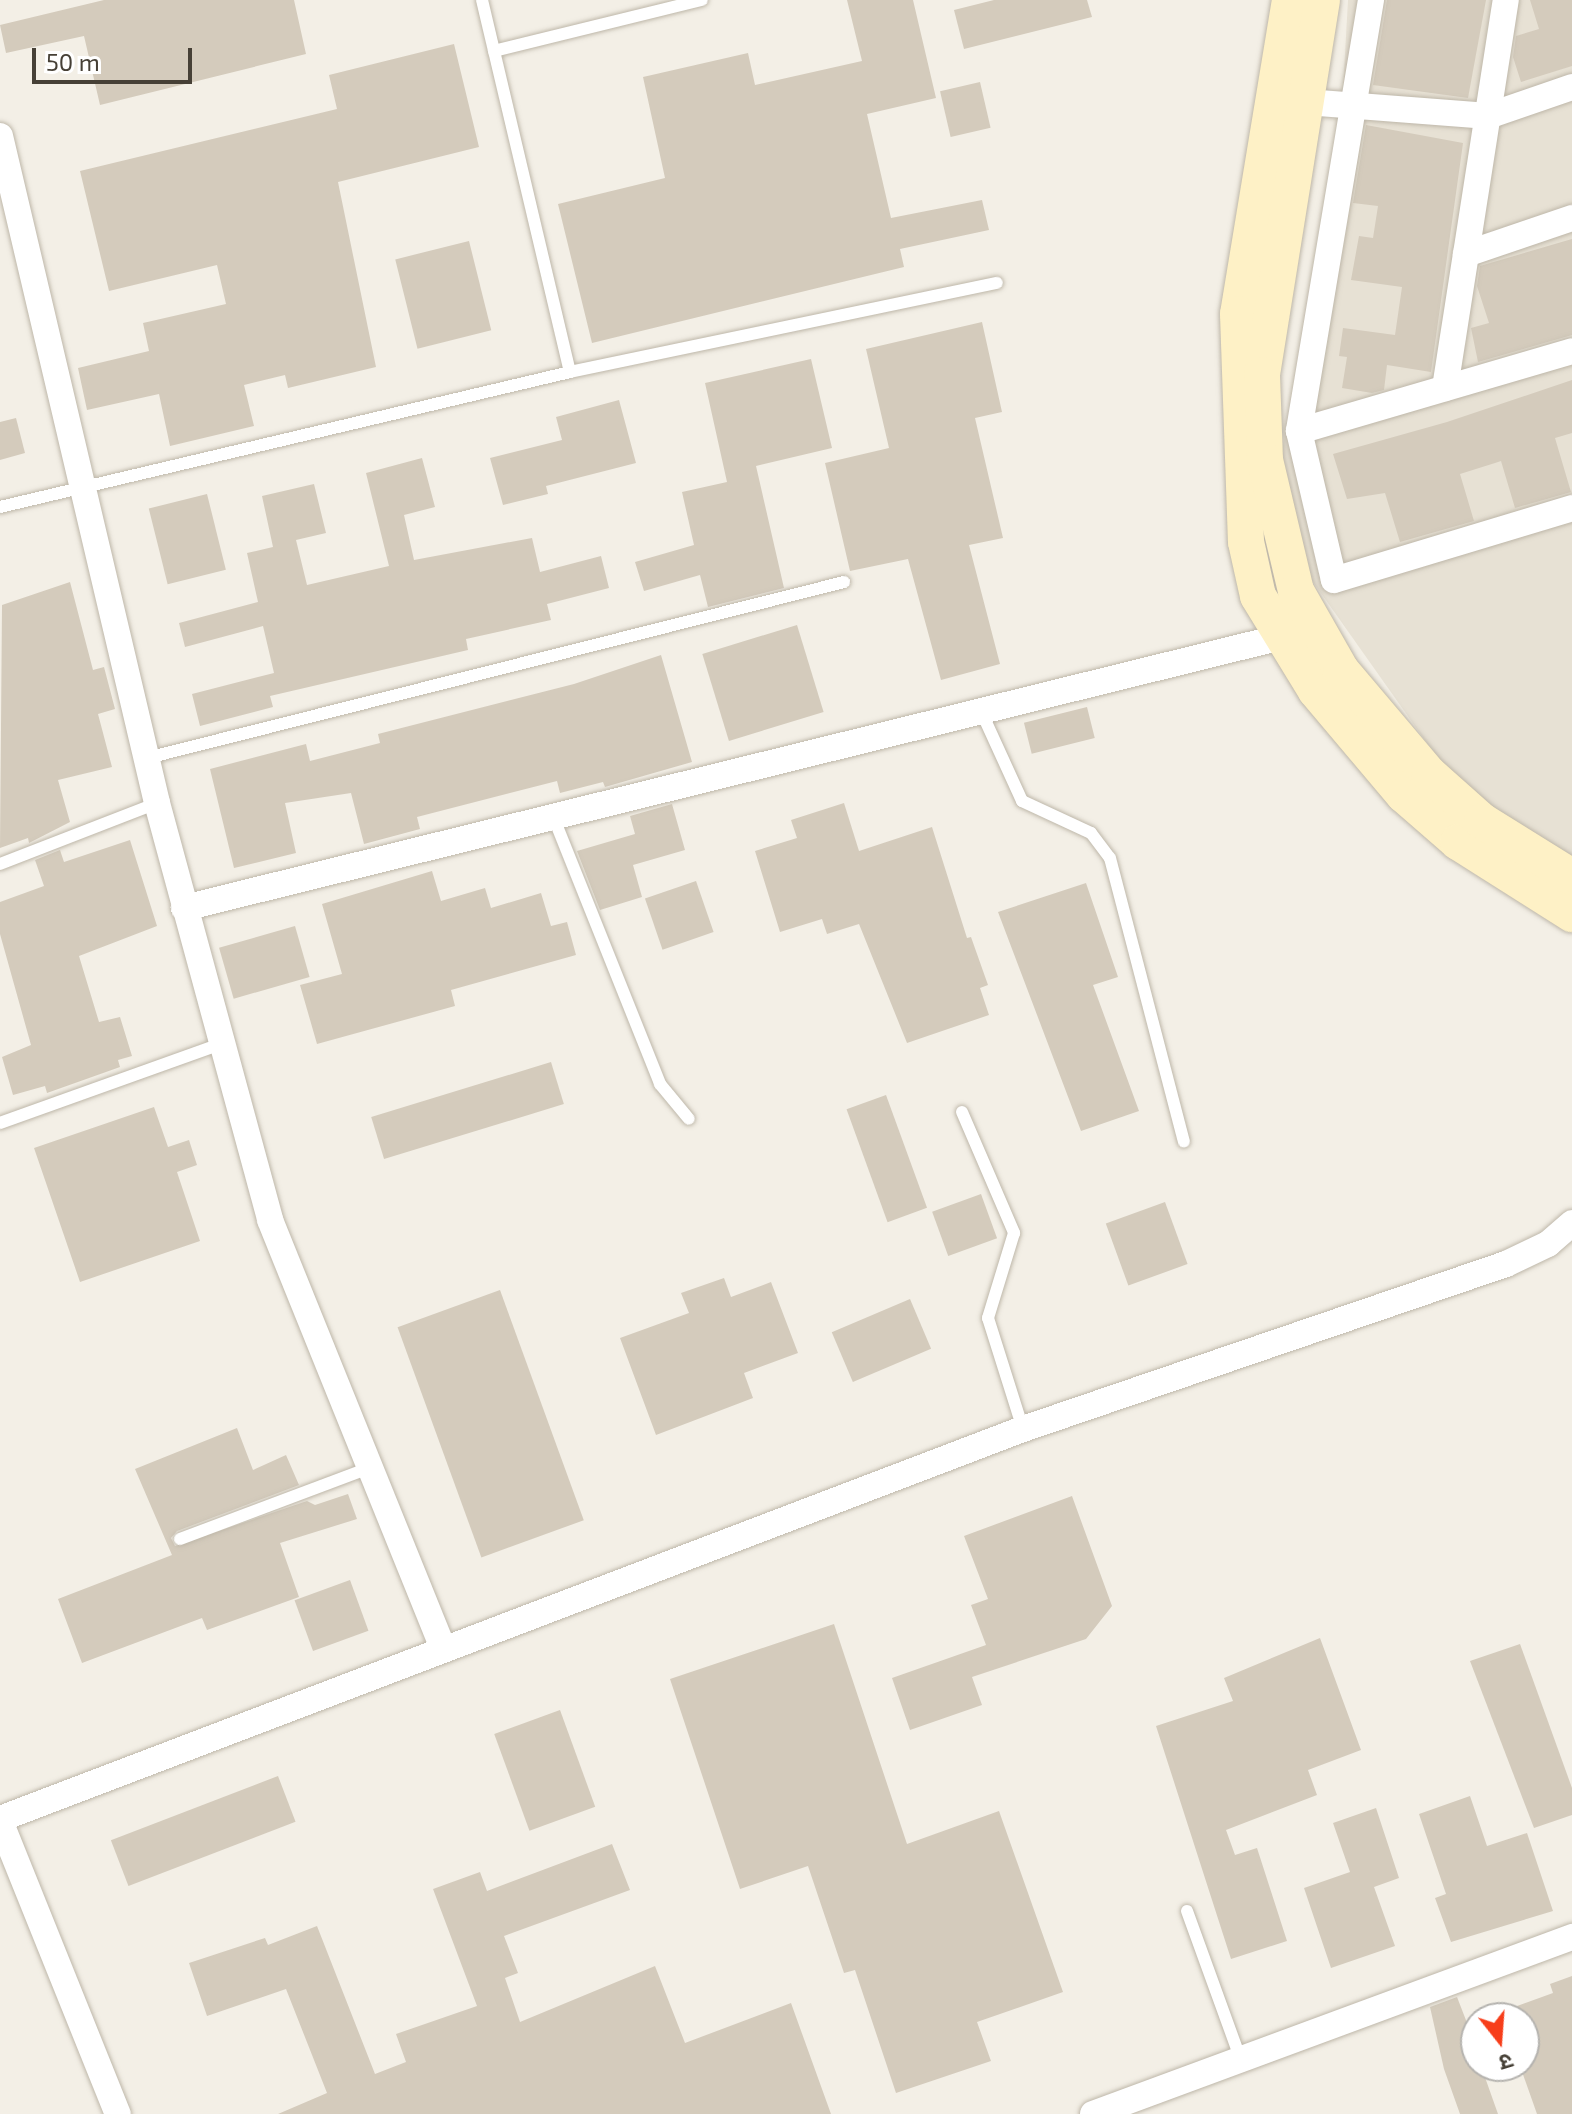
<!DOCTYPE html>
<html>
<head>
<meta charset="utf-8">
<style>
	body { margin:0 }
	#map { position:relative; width:1572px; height:2114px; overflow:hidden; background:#f3efe6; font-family:"Exo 2","Noto Sans Devanagari",sans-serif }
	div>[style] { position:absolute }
	.residential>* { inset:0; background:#e7e1d4 }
	.building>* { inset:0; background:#d4cbbc; transform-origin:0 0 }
	.roads { filter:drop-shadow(0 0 2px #beb7a9) drop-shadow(0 0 2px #beb7a9) }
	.lane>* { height:12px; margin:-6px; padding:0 6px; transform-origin:6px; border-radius:6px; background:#fff }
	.street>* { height:26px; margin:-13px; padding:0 13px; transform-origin:13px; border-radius:13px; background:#fff }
	.secondary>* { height:36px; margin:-18px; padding:0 18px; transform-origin:18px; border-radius:18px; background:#fef1c6 }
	span { translate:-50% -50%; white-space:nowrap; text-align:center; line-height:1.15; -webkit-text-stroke:6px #fff; paint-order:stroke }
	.north { position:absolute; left:1460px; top:2002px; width:80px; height:80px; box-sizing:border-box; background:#fff; border:2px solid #b5b3af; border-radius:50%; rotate:163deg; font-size:22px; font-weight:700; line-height:32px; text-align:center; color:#464036 }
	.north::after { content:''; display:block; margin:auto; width:28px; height:36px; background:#f73e1a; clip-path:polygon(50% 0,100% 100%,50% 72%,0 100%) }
	.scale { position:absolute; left:32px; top:48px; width:160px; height:36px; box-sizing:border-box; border:4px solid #464036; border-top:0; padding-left:10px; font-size:24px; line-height:28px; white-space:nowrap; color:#464036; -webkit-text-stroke:6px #fff; paint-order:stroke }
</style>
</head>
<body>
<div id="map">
	<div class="residential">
		<i style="clip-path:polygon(1348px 0,1572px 0,1572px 878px,1482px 821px,1270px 521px,1342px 108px)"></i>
	</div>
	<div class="building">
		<i style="clip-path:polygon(104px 0,294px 0,306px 54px,100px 105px,84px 36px,6px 53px,0 25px)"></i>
		<i style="clip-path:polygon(847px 0,913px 0,936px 98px,867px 114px,891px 218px,982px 200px,989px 230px,900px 249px,904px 267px,592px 343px,558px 204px,665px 178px,643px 77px,748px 53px,755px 85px,862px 61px)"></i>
		<i style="clip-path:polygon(994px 0,1087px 0,1092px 17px,964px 49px,954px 10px)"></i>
		<i style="clip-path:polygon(1387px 0,1486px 0,1468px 98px,1373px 85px)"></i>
		<i style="clip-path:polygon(1530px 0,1572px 0,1572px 66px,1521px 82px,1513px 57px,1516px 36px,1539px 29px)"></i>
		<i style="clip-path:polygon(454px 44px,479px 147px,338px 182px,376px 367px,288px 388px,285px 375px,244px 385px,254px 426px,170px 446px,159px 394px,87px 410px,78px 368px,149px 351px,143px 323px,226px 304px,217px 265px,109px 291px,80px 171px,337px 109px,329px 75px)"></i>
		<i style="left:980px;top:82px;width:47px;height:41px;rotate:77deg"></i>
		<i style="clip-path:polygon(1366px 125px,1463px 143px,1431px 372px,1387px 365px,1384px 390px,1372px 393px,1342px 388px,1347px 357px,1339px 356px,1343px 328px,1395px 335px,1402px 287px,1351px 280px,1359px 236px,1373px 238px,1378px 206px,1353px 203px)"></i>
		<i style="clip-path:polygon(1572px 239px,1572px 335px,1478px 362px,1471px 328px,1489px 323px,1477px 286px,1480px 266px)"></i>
		<i style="left:469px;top:241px;width:92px;height:76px;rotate:76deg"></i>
		<i style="clip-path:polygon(982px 322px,1002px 412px,975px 418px,1003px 538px,969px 545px,1000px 664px,941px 680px,908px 559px,850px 571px,825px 463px,889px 448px,866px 349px)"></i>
		<i style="clip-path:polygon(811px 359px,832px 448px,756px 466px,784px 588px,708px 607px,700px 575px,644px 591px,635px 562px,694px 545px,682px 492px,727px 482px,705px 383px)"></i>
		<i style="clip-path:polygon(1572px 380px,1572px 433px,1555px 438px,1571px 492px,1515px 508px,1501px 461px,1495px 463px,1460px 474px,1474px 521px,1400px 542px,1385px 493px,1347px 499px,1333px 454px,1447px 422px)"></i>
		<i style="clip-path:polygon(619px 400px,636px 463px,546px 486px,548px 494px,503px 505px,490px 458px,562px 440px,556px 417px)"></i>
		<i style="clip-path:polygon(16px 418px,25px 453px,0 460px,0 422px)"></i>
		<i style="clip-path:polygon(422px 458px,435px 507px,404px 515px,414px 560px,532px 538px,540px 572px,601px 556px,609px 588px,547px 604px,551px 620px,466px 639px,468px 650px,270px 696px,273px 707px,200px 726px,192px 694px,274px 673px,263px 626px,185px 647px,179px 623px,258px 602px,247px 553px,273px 547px,262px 496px,314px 484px,326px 533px,296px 540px,307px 585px,389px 566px,366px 473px)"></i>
		<i style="left:207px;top:494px;width:78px;height:60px;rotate:76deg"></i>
		<i style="clip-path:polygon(70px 582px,93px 670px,104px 667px,115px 709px,98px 714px,112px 767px,58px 780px,70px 822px,29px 843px,28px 838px,0 848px,2px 605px)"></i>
		<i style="left:797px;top:625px;width:91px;height:99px;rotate:73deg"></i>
		<i style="clip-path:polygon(661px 655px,692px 762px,605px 787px,603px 782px,560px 793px,557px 781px,417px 817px,420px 829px,364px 844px,351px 793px,285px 803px,296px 853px,234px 868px,210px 769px,306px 744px,310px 761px,380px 743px,378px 734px,574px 684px)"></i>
		<i style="left:1087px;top:707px;width:32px;height:65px;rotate:76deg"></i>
		<i style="clip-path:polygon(844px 803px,859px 851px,932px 827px,967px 938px,971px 937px,988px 985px,980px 988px,989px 1015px,907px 1043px,859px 924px,827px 934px,822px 919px,780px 932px,755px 851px,797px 838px,791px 820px)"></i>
		<i style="clip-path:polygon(672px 804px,685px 850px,633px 865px,642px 897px,600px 910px,577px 851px,635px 834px,630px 816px)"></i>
		<i style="clip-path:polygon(130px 840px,157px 926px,79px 956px,99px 1022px,120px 1017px,132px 1056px,118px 1060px,120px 1067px,47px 1093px,45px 1086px,13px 1095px,2px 1057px,31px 1045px,0 934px,0 902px,44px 886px,35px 860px,60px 850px,64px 862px)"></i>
		<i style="clip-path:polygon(432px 871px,441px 901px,485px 888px,491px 908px,541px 893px,551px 926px,567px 922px,576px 955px,451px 990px,455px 1006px,317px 1044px,300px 985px,342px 974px,322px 904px)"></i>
		<i style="left:696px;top:881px;width:54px;height:54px;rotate:71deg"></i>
		<i style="clip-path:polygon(1086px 883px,1118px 977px,1093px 985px,1139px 1111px,1081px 1131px,998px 912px)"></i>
		<i style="left:295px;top:926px;width:53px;height:79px;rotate:74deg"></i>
		<i style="left:551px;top:1062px;width:44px;height:188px;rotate:73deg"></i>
		<i style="left:886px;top:1095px;width:120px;height:42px;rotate:70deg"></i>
		<i style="clip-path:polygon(154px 1107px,168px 1147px,189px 1140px,197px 1165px,177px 1172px,200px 1241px,80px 1282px,34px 1148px)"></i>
		<i style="left:981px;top:1194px;width:47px;height:52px;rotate:70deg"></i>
		<i style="left:1165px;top:1202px;width:66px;height:63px;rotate:70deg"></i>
		<i style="clip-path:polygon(724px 1278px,731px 1297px,771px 1282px,798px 1353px,744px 1373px,753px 1398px,656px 1435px,620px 1338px,689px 1313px,681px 1293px)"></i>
		<i style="left:500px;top:1290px;width:245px;height:109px;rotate:70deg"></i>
		<i style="left:910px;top:1299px;width:54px;height:85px;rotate:67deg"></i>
		<i style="clip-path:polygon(237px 1428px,253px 1470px,286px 1455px,299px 1485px,177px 1531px,171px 1538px,175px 1546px,307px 1501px,315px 1505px,348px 1494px,357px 1519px,280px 1543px,299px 1597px,207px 1630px,202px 1618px,82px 1663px,58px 1599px,172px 1555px,135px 1469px)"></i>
		<i style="clip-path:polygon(1072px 1496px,1112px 1606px,1086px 1639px,972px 1677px,982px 1705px,910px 1730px,892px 1678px,986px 1645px,971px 1605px,988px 1599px,964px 1536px)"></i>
		<i style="left:350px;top:1580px;width:54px;height:59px;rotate:70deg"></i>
		<i style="clip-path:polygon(834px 1624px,907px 1844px,999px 1811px,1063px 1992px,977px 2022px,991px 2061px,896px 2093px,855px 1970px,844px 1973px,808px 1866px,740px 1889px,670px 1679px)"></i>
		<i style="clip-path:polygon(1320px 1638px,1361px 1750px,1308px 1770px,1317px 1795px,1226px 1830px,1235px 1855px,1257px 1848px,1287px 1941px,1231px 1959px,1156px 1726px,1233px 1701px,1224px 1678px)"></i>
		<i style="clip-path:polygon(1520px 1644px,1572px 1788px,1572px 1815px,1534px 1828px,1470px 1661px)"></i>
		<i style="left:560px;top:1710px;width:103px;height:70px;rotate:70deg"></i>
		<i style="left:278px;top:1776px;width:49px;height:179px;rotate:69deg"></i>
		<i style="clip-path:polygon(1470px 1796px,1487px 1846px,1527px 1833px,1553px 1911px,1451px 1942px,1435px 1898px,1446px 1894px,1419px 1814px)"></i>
		<i style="clip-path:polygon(1376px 1808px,1399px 1878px,1374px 1887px,1395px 1946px,1331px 1968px,1304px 1888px,1350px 1872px,1333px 1823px)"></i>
		<i style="clip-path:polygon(612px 1844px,630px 1890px,504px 1936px,518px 1973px,505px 1978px,520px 2022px,655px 1966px,685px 2043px,791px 2003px,831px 2114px,278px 2114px,327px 2093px,286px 1989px,207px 2016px,189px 1963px,265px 1938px,268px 1945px,317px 1926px,375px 2074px,406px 2062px,396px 2034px,477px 2006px,433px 1889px,480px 1872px,487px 1891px)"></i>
		<i style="clip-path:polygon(1572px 1976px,1572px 2114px,1537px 2114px,1520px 2066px,1524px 2018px,1490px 2016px,1553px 1993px,1550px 1984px)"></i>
		<i style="clip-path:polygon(1457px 1997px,1476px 2046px,1476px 2066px,1481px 2066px,1498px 2114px,1460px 2114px,1444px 2069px,1430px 2007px)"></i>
	</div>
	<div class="roads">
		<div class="lane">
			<i style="left:482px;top:0;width:382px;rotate:76.7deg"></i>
			<i style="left:494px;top:51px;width:214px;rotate:-13.8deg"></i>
			<i style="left:0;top:507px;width:586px;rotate:-13.32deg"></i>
			<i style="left:570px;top:372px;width:436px;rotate:-11.8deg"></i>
			<i style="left:981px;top:711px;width:99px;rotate:65.5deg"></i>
			<i style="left:1022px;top:801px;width:76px;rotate:24.9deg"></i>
			<i style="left:1091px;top:833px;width:31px;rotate:53deg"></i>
			<i style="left:1110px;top:858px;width:293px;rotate:75.4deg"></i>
			<i style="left:147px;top:758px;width:719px;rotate:-14.17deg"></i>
			<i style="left:553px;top:816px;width:289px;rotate:68.2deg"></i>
			<i style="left:660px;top:1084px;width:45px;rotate:50.4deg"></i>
			<i style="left:0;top:864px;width:168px;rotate:-21.2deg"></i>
			<i style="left:962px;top:1112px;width:132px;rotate:66.7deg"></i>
			<i style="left:1014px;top:1233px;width:89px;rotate:107deg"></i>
			<i style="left:988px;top:1318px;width:116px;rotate:72.5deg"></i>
			<i style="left:0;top:1123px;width:235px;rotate:-19.7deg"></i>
			<i style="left:180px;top:1539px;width:202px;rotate:-20.6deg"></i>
			<i style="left:1187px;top:1911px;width:158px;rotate:70.1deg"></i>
		</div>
		<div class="street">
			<i style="left:1371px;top:0;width:437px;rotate:99.5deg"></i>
			<i style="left:1299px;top:431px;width:153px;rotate:76.8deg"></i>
			<i style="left:1334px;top:580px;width:249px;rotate:-16.8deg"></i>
			<i style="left:1306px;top:102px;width:183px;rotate:4.4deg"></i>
			<i style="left:1488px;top:116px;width:89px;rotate:-19deg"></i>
			<i style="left:0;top:136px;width:685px;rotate:76.75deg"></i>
			<i style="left:157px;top:803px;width:432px;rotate:74.8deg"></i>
			<i style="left:270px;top:1220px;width:463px;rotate:68deg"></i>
			<i style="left:1466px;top:254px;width:112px;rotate:-18.8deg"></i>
			<i style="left:1445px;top:388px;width:393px;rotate:-81.1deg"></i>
			<i style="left:1299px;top:431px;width:284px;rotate:-16.3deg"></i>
			<i style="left:184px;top:908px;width:1147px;rotate:-13.87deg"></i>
			<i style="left:0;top:1819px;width:1095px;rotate:-20.87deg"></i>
			<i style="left:1023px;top:1429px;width:510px;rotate:-18.86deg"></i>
			<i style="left:1506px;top:1264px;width:47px;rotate:-25.5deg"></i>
			<i style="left:1548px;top:1244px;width:32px;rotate:-41deg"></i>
			<i style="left:0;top:1821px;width:316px;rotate:68.1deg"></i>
			<i style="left:1093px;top:2114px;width:511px;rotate:-20.28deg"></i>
		</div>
		<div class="secondary">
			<i style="left:1290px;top:0;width:318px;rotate:99.4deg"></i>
			<i style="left:1238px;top:314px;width:228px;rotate:88deg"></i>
			<i style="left:1246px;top:542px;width:55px;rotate:77.5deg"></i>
			<i style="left:1258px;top:596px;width:111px;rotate:58.6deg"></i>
			<i style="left:1316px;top:691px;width:136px;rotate:49.8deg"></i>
			<i style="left:1404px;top:795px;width:72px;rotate:41deg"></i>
			<i style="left:1458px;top:842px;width:135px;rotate:32.3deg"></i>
			<i style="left:1322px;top:0;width:380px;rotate:99.1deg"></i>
			<i style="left:1262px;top:375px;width:85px;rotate:88deg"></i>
			<i style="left:1265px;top:460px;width:135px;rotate:76.7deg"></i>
			<i style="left:1296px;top:591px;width:91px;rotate:60.3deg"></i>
			<i style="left:1341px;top:670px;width:136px;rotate:49.8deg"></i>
			<i style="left:1429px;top:774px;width:71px;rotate:41.6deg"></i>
			<i style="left:1482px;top:821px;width:106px;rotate:31.9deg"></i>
		</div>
	</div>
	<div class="north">उ</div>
	<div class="scale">50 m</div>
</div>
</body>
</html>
